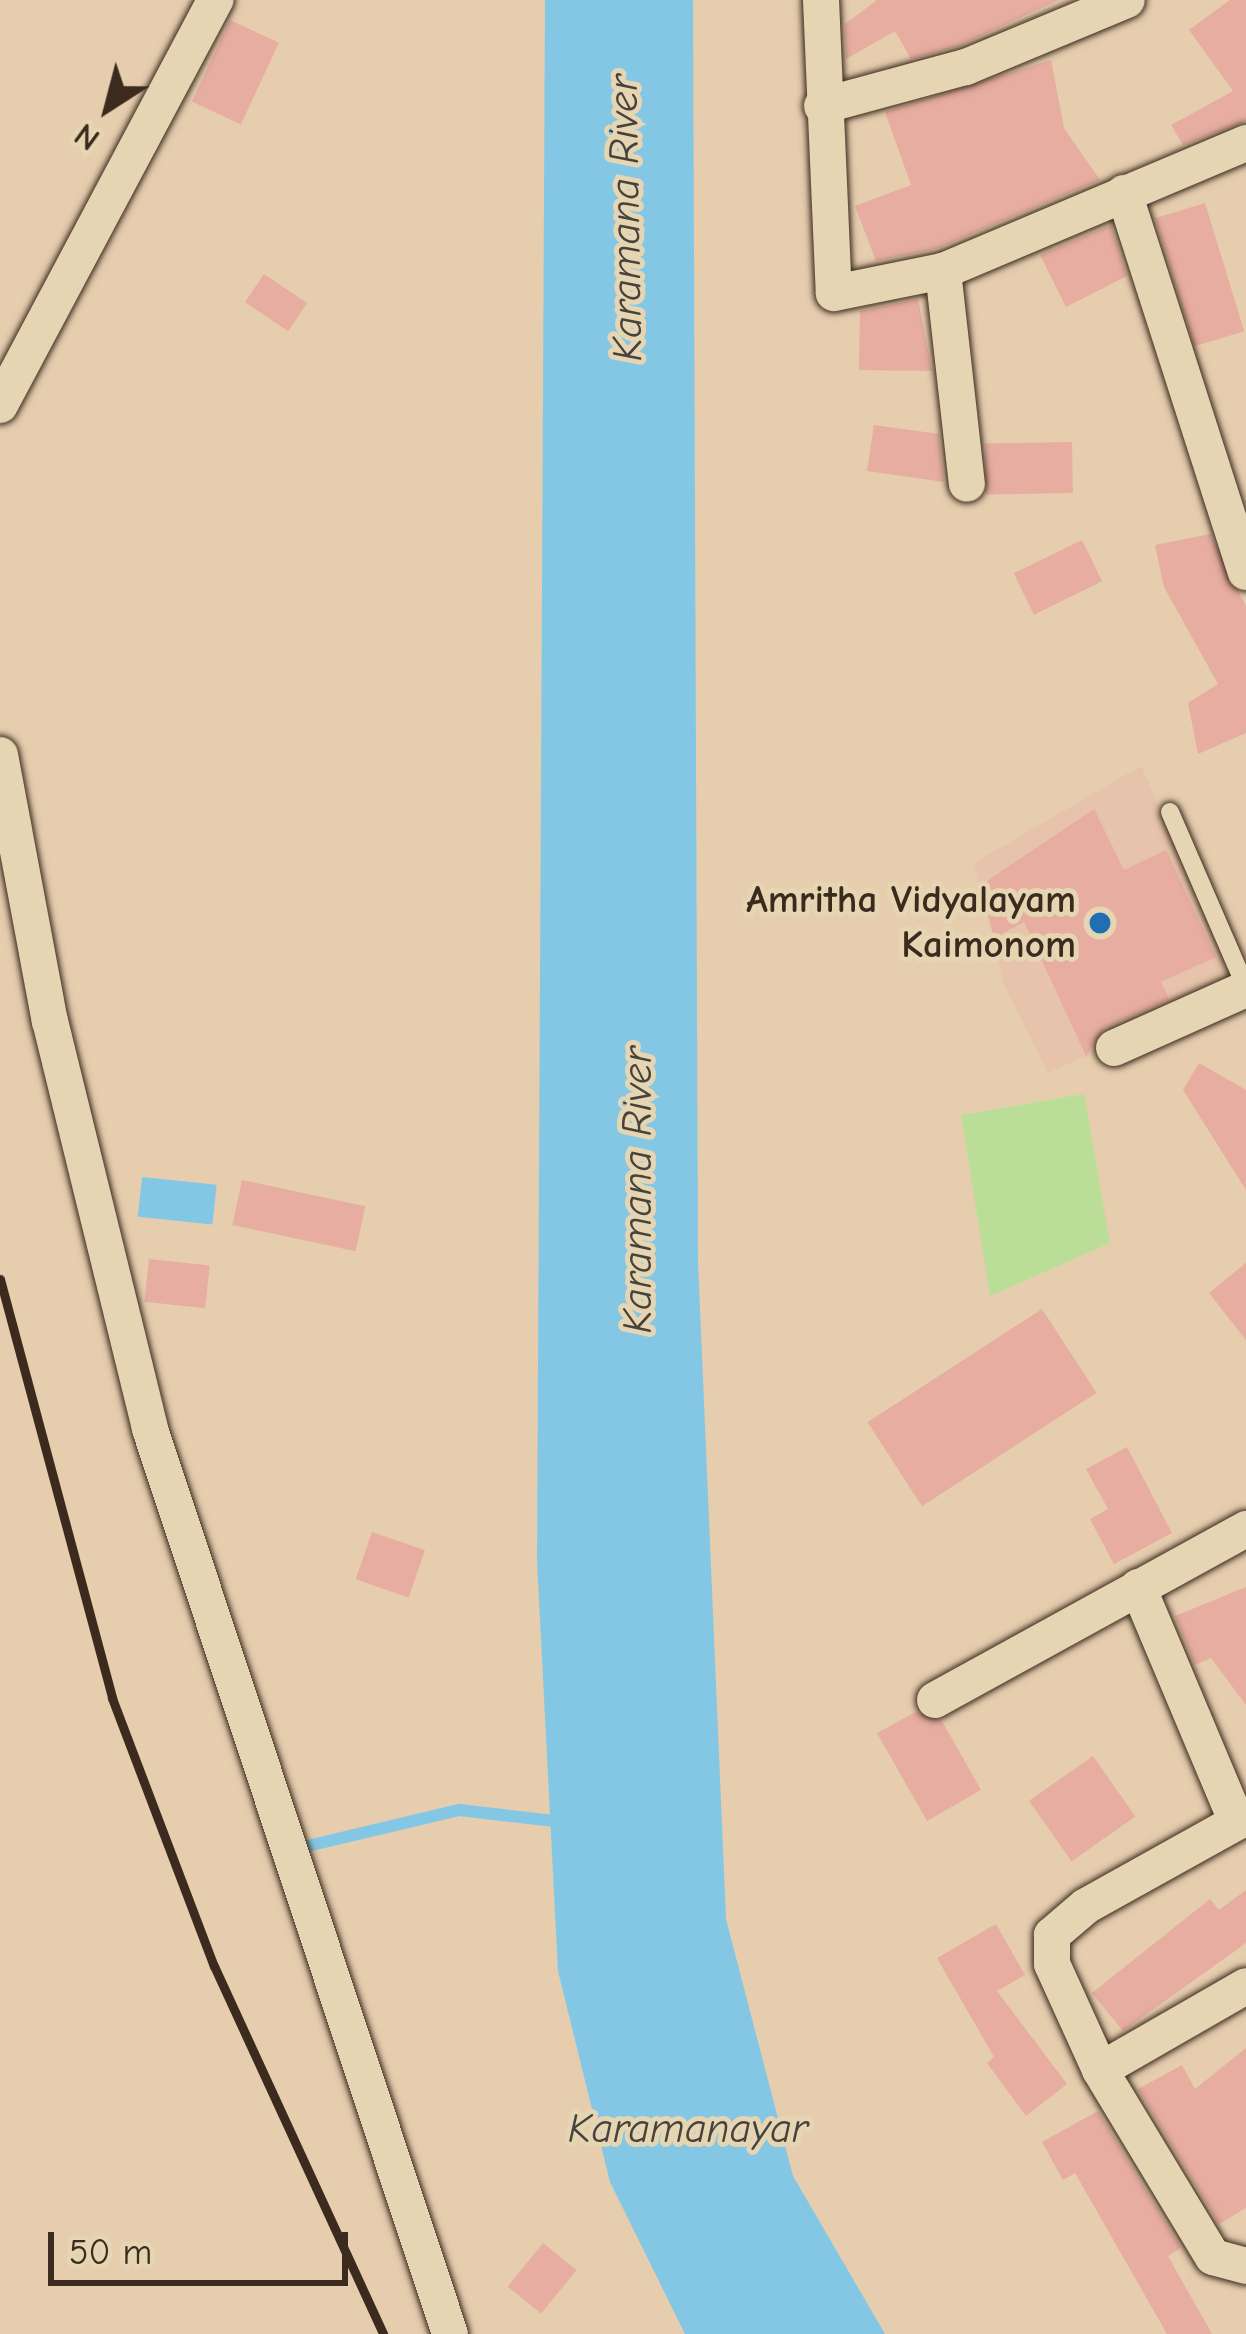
<!DOCTYPE html>
<html>
<head>
<meta charset="utf-8">
<style>
	body { margin:0 }
	#map { position:relative; width:1246px; height:2334px; overflow:hidden; background:#e6cdae; font-family:"Comic Neue",sans-serif }
	div>[style] { position:absolute }
	.built>* { inset:0; background:#e6c3aa }
	.green>* { inset:0; background:#bade98 }
	.water>* { inset:0; background:#84c7e5; transform-origin:0 0 }
	.stream>* { height:12px; margin:-6px; padding:0 6px; transform-origin:6px; border-radius:6px; background:#84c7e5 }
	.building>* { inset:0; background:#e6ada0; transform-origin:0 0 }
	.roads { filter:drop-shadow(0 0 3px #3b2a1e) drop-shadow(0 0 3px #3b2a1e) }
	.service>* { height:18px; margin:-9px; padding:0 9px; transform-origin:9px; border-radius:9px; background:#e6d5b2 }
	.minor>* { height:36px; margin:-18px; padding:0 18px; transform-origin:18px; border-radius:18px; background:#e6d5b2 }
	.rail>* { height:9px; margin:-4.5px; padding:0 4.5px; transform-origin:4.5px; border-radius:4.5px; background:#3b2a1e }
	.dots>* { width:33px; height:33px; translate:-50% -50%; box-sizing:border-box; border:6px solid #e6d5b2; border-radius:50% }
	span { translate:-50% -50%; white-space:nowrap; text-align:center; line-height:1.15; -webkit-text-stroke:10px #e6d5b2; paint-order:stroke }
	.poi-label { font-size:39px; color:#3b2a1e; font-weight:700 }
	.right { translate:-100% -50%; text-align:right }
	.water-label { font-size:42px; color:#46423c; font-style:italic }
	.north { position:absolute; left:48px; top:48px; width:120px; height:120px; -webkit-text-stroke:9px #e6d5b2; paint-order:stroke; rotate:216deg; font-size:33px; font-weight:700; line-height:48px; text-align:center; color:#3b2a1e }
	.north::after { content:''; display:block; margin:auto; width:42px; height:54px; background:#3b2a1e; clip-path:polygon(50% 0,100% 100%,50% 72%,0 100%) }
	.scale { position:absolute; left:48px; top:2232px; width:300px; height:54px; box-sizing:border-box; border:6px solid #3b2a1e; border-top:0; padding-left:15px; font-size:36px; line-height:42px; white-space:nowrap; color:#3b2a1e; -webkit-text-stroke:9px #e6d5b2; paint-order:stroke }
</style>
</head>
<body>
<div id="map">
	<div class="built">
		<i style="clip-path:polygon(1141px 766px,1240px 987px,1048px 1073px,1004px 984px,974px 863px)"></i>
	</div>
	<div class="green">
		<i style="clip-path:polygon(1084px 1094px,1110px 1243px,990px 1296px,961px 1115px)"></i>
	</div>
	<div class="water">
		<i style="clip-path:polygon(545px 0,693px 0,698px 1261px,726px 1919px,793px 2176px,885px 2334px,685px 2334px,610px 2182px,558px 1971px,537px 1561px)"></i>
		<i style="left:142px;top:1177px;width:75px;height:40px;rotate:6deg"></i>
	</div>
	<div class="stream">
		<i style="left:295px;top:1849px;width:169px;rotate:-13.4deg"></i>
		<i style="left:459px;top:1810px;width:105px;rotate:6.6deg"></i>
	</div>
	<div class="building">
		<i style="clip-path:polygon(877px 0,1059px 0,959px 46px,911px 59px,895px 31px,846px 59px,845px 24px)"></i>
		<i style="clip-path:polygon(1230px 0,1246px 0,1246px 121px,1183px 145px,1171px 125px,1233px 91px,1189px 30px)"></i>
		<i style="left:230px;top:20px;width:54px;height:90px;rotate:25deg"></i>
		<i style="clip-path:polygon(1051px 60px,1064px 128px,1100px 180px,936px 249px,876px 261px,855px 206px,911px 185px,885px 112px)"></i>
		<i style="left:1205px;top:203px;width:134px;height:52px;rotate:73deg"></i>
		<i style="clip-path:polygon(1111px 225px,1127px 276px,1066px 307px,1040px 255px)"></i>
		<i style="left:264px;top:274px;width:52px;height:34px;rotate:34deg"></i>
		<i style="clip-path:polygon(918px 299px,932px 371px,859px 370px,860px 311px)"></i>
		<i style="clip-path:polygon(874px 425px,939px 434px,944px 482px,867px 471px)"></i>
		<i style="left:1072px;top:442px;width:51px;height:87px;rotate:89deg"></i>
		<i style="clip-path:polygon(1210px 534px,1246px 606px,1246px 733px,1198px 754px,1188px 703px,1218px 684px,1164px 587px,1155px 545px)"></i>
		<i style="left:1082px;top:540px;width:46px;height:76px;rotate:64deg"></i>
		<i style="clip-path:polygon(1094px 809px,1124px 870px,1166px 850px,1216px 957px,1161px 982px,1169px 999px,1104px 1028px,1086px 1056px,1024px 922px,994px 938px,981px 885px)"></i>
		<i style="clip-path:polygon(1199px 1063px,1246px 1090px,1246px 1190px,1183px 1090px)"></i>
		<i style="left:242px;top:1180px;width:126px;height:46px;rotate:12deg"></i>
		<i style="left:149px;top:1259px;width:61px;height:43px;rotate:6deg"></i>
		<i style="clip-path:polygon(1246px 1263px,1246px 1340px,1209px 1293px)"></i>
		<i style="left:1042px;top:1309px;width:100px;height:208px;rotate:57deg"></i>
		<i style="clip-path:polygon(1127px 1447px,1172px 1533px,1114px 1564px,1090px 1519px,1108px 1509px,1086px 1469px)"></i>
		<i style="left:372px;top:1532px;width:56px;height:50px;rotate:19deg"></i>
		<i style="clip-path:polygon(1246px 1587px,1246px 1705px,1211px 1658px,1195px 1665px,1175px 1616px)"></i>
		<i style="clip-path:polygon(916px 1712px,942px 1721px,981px 1790px,927px 1821px,877px 1733px)"></i>
		<i style="left:1093px;top:1756px;width:74px;height:78px;rotate:55deg"></i>
		<i style="clip-path:polygon(1246px 1890px,1246px 1943px,1123px 2031px,1092px 1993px,1210px 1899px,1219px 1910px)"></i>
		<i style="clip-path:polygon(996px 1924px,1025px 1975px,997px 1991px,1067px 2084px,1026px 2116px,987px 2063px,994px 2057px,937px 1958px)"></i>
		<i style="clip-path:polygon(1246px 2048px,1246px 2208px,1219px 2224px,1138px 2089px,1182px 2065px,1195px 2089px)"></i>
		<i style="clip-path:polygon(1098px 2111px,1181px 2248px,1168px 2256px,1212px 2334px,1167px 2334px,1075px 2173px,1063px 2180px,1042px 2142px)"></i>
		<i style="left:543px;top:2243px;width:43px;height:56px;rotate:39deg"></i>
	</div>
	<div class="roads">
		<div class="service">
			<i style="left:1170px;top:812px;width:192px;rotate:66.6deg"></i>
		</div>
		<div class="minor">
			<i style="left:821px;top:0;width:293px;rotate:87.5deg"></i>
			<i style="left:834px;top:293px;width:111px;rotate:-11.4deg"></i>
			<i style="left:943px;top:271px;width:329px;rotate:-22.9deg"></i>
			<i style="left:822px;top:106px;width:149px;rotate:-15.2deg"></i>
			<i style="left:966px;top:67px;width:174px;rotate:-22.6deg"></i>
			<i style="left:1124px;top:193px;width:398px;rotate:72.2deg"></i>
			<i style="left:943px;top:271px;width:214px;rotate:83.6deg"></i>
			<i style="left:0;top:405px;width:459px;rotate:-62deg"></i>
			<i style="left:0;top:755px;width:271px;rotate:79.4deg"></i>
			<i style="left:50px;top:1021px;width:420px;rotate:76.2deg"></i>
			<i style="left:150px;top:1429px;width:953px;rotate:71.66deg"></i>
			<i style="left:1114px;top:1048px;width:145px;rotate:-24.1deg"></i>
			<i style="left:1138px;top:1587px;width:255px;rotate:67.2deg"></i>
			<i style="left:1237px;top:1822px;width:173px;rotate:150.9deg"></i>
			<i style="left:1086px;top:1906px;width:45px;rotate:139.5deg"></i>
			<i style="left:1052px;top:1935px;width:29px;rotate:90deg"></i>
			<i style="left:1052px;top:1964px;width:116px;rotate:65.6deg"></i>
			<i style="left:1100px;top:2070px;width:218px;rotate:58.9deg"></i>
			<i style="left:1213px;top:2257px;width:34px;rotate:15deg"></i>
			<i style="left:935px;top:1700px;width:355px;rotate:-28.8deg"></i>
			<i style="left:1100px;top:2070px;width:168px;rotate:-29.9deg"></i>
		</div>
	</div>
	<div class="rail">
		<i style="left:0;top:1279px;width:434px;rotate:75deg"></i>
		<i style="left:112px;top:1698px;width:287px;rotate:69.2deg"></i>
		<i style="left:214px;top:1966px;width:405px;rotate:65.3deg"></i>
	</div>
	<div class="dots">
		<i style="left:1100px;top:923px;background:#1f6fb2"></i>
	</div>
	<div class="poi-label">
		<span class="right" style="left:1076px;top:923px">Amritha Vidyalayam<br>Kaimonom</span>
	</div>
	<div class="water-label">
		<span style="left:626px;top:218px;rotate:-91deg">Karamana River</span>
		<span style="left:638px;top:1190px;rotate:-90deg">Karamana River</span>
		<span style="left:688px;top:2129px">Karamanayar</span>
	</div>
	<div class="north">N</div>
	<div class="scale">50 m</div>
</div>
</body>
</html>
